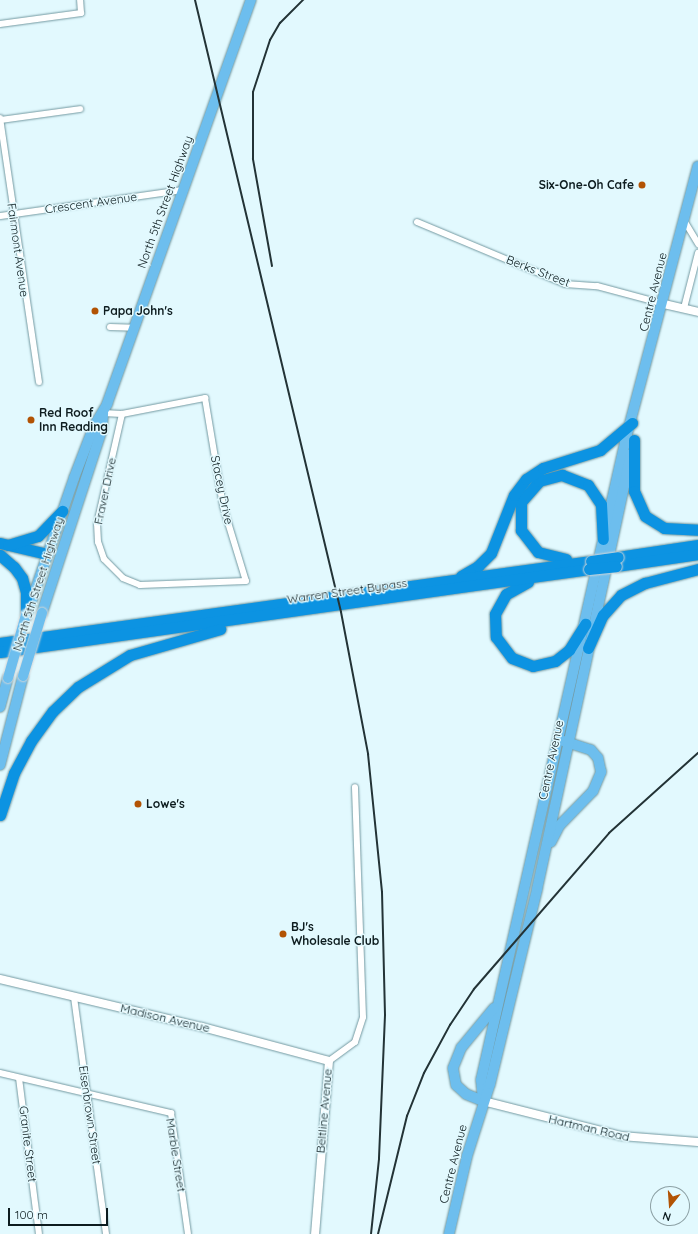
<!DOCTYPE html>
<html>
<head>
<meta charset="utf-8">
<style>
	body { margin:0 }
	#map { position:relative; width:698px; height:1234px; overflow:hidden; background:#e2f9fe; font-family:Quicksand,sans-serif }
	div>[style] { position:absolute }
	.roads { filter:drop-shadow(0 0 1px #7399a1) drop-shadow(0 0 1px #7399a1) }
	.minor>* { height:6px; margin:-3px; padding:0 3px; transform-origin:3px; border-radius:3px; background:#fff }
	.tertiary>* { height:8px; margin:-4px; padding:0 4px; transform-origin:4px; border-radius:4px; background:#fff }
	.primary>* { height:10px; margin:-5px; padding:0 5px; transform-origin:5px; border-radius:5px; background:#6dbeee }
	.motorway>* { height:11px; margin:-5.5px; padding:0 5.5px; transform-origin:5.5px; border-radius:5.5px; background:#0c93e2 }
	.rail>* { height:2px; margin:-1px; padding:0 1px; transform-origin:1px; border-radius:1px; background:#233336 }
	.bridges { filter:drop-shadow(0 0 1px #d3d6d7) drop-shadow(0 0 1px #d3d6d7) }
	.primary-bridge>* { height:10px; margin:-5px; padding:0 5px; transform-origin:5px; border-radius:5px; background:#6dbeee }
	.motorway-bridge>* { height:11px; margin:-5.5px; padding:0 5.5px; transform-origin:5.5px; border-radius:5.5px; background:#0c93e2 }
	.dots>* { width:11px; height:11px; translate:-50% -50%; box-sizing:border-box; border:2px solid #e2f9fe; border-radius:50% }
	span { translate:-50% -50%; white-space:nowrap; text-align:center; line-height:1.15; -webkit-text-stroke:3px #e2f9fe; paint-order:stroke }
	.poi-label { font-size:12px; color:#0d1c1f; font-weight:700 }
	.right { translate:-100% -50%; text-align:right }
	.left { translate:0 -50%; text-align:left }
	.street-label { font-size:12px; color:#0d1c1f }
	.north { position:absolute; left:650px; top:1186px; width:40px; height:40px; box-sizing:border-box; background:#e2f9fe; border:1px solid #8da1a5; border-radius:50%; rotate:197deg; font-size:11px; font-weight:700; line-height:16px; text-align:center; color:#0d1c1f }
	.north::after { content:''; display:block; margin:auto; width:14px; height:18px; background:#b25304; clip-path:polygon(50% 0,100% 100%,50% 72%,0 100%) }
	.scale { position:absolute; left:8px; top:1208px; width:100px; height:18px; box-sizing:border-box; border:2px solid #0d1c1f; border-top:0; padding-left:5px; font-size:12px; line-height:14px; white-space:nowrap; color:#0d1c1f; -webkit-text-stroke:3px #e2f9fe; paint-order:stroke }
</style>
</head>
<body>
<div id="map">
	<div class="roads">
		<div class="minor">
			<i style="left:0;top:24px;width:82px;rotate:-7.7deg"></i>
			<i style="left:81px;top:13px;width:13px;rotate:-94deg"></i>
			<i style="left:0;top:118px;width:267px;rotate:81.6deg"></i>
			<i style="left:0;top:120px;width:81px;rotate:-7.8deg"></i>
			<i style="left:0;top:216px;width:185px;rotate:-8.1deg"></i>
			<i style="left:417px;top:222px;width:160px;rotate:22.7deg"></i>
			<i style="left:565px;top:284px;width:32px;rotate:4deg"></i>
			<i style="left:597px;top:286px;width:69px;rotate:15deg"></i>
			<i style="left:685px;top:222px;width:26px;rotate:59deg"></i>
			<i style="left:684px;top:308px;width:57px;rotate:-75.7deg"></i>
			<i style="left:110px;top:327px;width:24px;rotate:2deg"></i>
			<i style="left:103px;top:413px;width:19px;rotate:3deg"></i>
			<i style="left:122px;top:414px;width:85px;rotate:-10.9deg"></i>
			<i style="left:205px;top:398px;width:109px;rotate:80.5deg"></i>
			<i style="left:223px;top:506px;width:78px;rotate:73deg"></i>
			<i style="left:246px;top:581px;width:106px;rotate:177.8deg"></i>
			<i style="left:140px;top:585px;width:18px;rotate:-158deg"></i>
			<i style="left:123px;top:578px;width:27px;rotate:-135deg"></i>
			<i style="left:104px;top:559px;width:18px;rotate:-109deg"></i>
			<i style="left:98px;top:542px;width:18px;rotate:-93deg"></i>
			<i style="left:97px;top:524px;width:113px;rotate:-77.2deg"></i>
			<i style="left:74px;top:997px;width:239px;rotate:82.3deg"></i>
			<i style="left:329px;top:1061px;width:32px;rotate:-36deg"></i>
			<i style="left:355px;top:1042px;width:26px;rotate:-72deg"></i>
			<i style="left:363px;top:1017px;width:230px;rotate:-92deg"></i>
			<i style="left:0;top:1073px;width:176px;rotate:13.2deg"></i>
			<i style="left:171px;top:1113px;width:122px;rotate:82deg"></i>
			<i style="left:19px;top:1078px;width:157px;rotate:82.7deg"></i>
		</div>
		<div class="tertiary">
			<i style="left:664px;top:304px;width:35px;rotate:13deg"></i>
			<i style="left:0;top:979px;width:208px;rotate:13.4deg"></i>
			<i style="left:202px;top:1027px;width:131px;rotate:15deg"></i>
			<i style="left:329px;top:1061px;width:174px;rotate:94.6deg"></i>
			<i style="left:483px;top:1101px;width:142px;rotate:14.2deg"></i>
			<i style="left:621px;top:1136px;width:77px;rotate:4.5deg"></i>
		</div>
		<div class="primary">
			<i style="left:28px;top:611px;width:141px;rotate:-70.9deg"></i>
			<i style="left:74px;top:478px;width:56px;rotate:-69deg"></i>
			<i style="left:94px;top:426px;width:26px;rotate:-59deg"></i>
			<i style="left:107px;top:404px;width:429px;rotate:-70.4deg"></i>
			<i style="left:42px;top:613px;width:194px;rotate:-71.9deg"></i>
			<i style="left:102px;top:429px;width:16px;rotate:-86deg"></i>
			<i style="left:0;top:707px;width:30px;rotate:-75deg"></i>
			<i style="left:0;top:765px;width:92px;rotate:-75.5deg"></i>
			<i style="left:551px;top:842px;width:18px;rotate:-63deg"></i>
			<i style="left:559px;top:826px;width:49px;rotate:-45.8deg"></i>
			<i style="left:593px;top:791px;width:21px;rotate:-67deg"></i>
			<i style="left:601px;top:772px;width:14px;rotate:-102deg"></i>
			<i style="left:598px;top:758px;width:11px;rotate:-131deg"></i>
			<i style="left:591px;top:750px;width:29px;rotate:-162deg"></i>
			<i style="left:483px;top:1101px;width:21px;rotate:-95deg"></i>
			<i style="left:481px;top:1080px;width:658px;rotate:-77.27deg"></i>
			<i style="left:626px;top:438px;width:281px;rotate:-75.2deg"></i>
			<i style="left:483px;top:1101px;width:18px;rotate:-158deg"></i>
			<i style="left:466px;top:1094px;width:13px;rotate:-138deg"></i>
			<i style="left:456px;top:1085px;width:17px;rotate:-100deg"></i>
			<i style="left:453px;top:1068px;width:22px;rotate:-68deg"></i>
			<i style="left:461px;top:1048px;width:52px;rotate:-50.5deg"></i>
			<i style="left:449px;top:1234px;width:80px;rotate:-77deg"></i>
			<i style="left:467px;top:1156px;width:76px;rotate:-72.3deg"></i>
			<i style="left:490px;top:1084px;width:201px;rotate:-76.4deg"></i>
			<i style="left:537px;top:889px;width:445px;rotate:-77.8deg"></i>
		</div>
		<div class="motorway">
			<i style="left:634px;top:440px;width:51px;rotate:90deg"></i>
			<i style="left:634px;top:491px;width:27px;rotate:66deg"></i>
			<i style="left:645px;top:516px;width:22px;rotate:32deg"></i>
			<i style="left:664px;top:528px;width:34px;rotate:3deg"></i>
			<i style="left:0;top:543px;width:48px;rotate:13.2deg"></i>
			<i style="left:8px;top:545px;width:31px;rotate:-17deg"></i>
			<i style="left:38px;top:536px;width:35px;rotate:-46deg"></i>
			<i style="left:0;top:555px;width:18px;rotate:41deg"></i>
			<i style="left:14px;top:567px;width:14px;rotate:54deg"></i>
			<i style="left:22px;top:578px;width:15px;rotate:74deg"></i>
			<i style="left:26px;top:592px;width:23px;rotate:90deg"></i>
			<i style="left:618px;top:557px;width:81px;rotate:-8.5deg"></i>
			<i style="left:566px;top:559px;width:29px;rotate:-166deg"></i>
			<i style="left:538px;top:552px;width:28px;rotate:-128deg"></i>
			<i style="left:521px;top:530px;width:28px;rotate:-90deg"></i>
			<i style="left:521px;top:502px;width:28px;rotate:-49deg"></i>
			<i style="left:539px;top:481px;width:24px;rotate:-15deg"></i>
			<i style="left:562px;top:475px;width:28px;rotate:21deg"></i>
			<i style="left:588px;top:485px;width:23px;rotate:56deg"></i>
			<i style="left:601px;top:504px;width:35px;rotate:87deg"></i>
			<i style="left:616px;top:566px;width:83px;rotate:-8.3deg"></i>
			<i style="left:461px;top:576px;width:20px;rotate:-30deg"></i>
			<i style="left:478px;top:566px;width:18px;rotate:-45deg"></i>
			<i style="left:491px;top:553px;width:62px;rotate:-68.4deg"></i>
			<i style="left:514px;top:495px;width:20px;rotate:-53deg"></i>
			<i style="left:526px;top:479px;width:20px;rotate:-33deg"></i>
			<i style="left:543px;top:468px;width:60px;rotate:-17.5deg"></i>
			<i style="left:600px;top:450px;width:42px;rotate:-40.2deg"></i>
			<i style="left:528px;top:582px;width:25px;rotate:151deg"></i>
			<i style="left:506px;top:594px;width:23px;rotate:119deg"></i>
			<i style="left:495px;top:614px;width:23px;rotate:88deg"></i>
			<i style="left:496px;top:637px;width:26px;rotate:53deg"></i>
			<i style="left:512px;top:658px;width:22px;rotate:21deg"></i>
			<i style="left:533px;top:666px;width:23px;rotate:-13deg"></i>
			<i style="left:555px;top:661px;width:18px;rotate:-38deg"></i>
			<i style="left:569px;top:650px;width:31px;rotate:-58deg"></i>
			<i style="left:0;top:643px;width:597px;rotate:-7.9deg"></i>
			<i style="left:588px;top:648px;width:36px;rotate:-66deg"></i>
			<i style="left:603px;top:615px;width:27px;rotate:-48deg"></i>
			<i style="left:621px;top:595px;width:27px;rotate:-27deg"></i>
			<i style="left:645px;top:583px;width:55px;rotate:-14.8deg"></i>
			<i style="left:0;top:652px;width:595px;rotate:-8.02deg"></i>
			<i style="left:0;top:815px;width:44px;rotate:-71.6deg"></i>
			<i style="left:14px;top:773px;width:36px;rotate:-62deg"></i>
			<i style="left:31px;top:741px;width:37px;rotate:-54deg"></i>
			<i style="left:53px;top:711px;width:35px;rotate:-44deg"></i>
			<i style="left:78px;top:687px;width:61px;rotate:-31.6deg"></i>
			<i style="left:130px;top:655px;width:94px;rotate:-16.1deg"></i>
		</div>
	</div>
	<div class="rail">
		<i style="left:195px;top:0;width:629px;rotate:76.58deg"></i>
		<i style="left:341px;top:612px;width:145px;rotate:79.2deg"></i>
		<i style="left:368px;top:754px;width:139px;rotate:84.2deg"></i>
		<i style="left:382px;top:892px;width:123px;rotate:88.6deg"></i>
		<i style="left:385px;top:1015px;width:144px;rotate:92.4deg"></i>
		<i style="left:379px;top:1159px;width:75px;rotate:96.1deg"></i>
		<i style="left:272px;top:266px;width:109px;rotate:-100.1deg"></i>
		<i style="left:253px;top:159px;width:67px;rotate:-90deg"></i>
		<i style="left:253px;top:92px;width:55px;rotate:-71.9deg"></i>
		<i style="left:270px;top:40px;width:20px;rotate:-60deg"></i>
		<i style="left:280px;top:23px;width:33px;rotate:-45deg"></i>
		<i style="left:378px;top:1234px;width:122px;rotate:-76.2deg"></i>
		<i style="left:407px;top:1116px;width:46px;rotate:-68.4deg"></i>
		<i style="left:424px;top:1073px;width:55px;rotate:-61.6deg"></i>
		<i style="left:450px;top:1025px;width:43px;rotate:-56.3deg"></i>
		<i style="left:474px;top:989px;width:206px;rotate:-49.1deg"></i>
		<i style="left:609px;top:833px;width:120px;rotate:-42deg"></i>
	</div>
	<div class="bridges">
		<div class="primary-bridge">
			<i style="left:23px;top:676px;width:66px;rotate:-73.2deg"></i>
			<i style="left:8px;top:678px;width:66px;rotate:-74.1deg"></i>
		</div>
		<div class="motorway-bridge">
			<i style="left:591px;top:561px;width:27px;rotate:-8deg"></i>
			<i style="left:589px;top:569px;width:27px;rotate:-6deg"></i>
		</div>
	</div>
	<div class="dots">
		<i style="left:642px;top:185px;background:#b25304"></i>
		<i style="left:95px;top:311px;background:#b25304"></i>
		<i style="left:31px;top:420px;background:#b25304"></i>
		<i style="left:138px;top:804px;background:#b25304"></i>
		<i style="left:283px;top:934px;background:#b25304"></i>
	</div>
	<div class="poi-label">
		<span class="right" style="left:634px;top:185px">Six-One-Oh Cafe</span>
		<span class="left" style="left:103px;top:311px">Papa John's</span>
		<span class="left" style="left:39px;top:420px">Red Roof<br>Inn Reading</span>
		<span class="left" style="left:146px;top:804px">Lowe's</span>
		<span class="left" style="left:291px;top:934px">BJ's<br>Wholesale Club</span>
	</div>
	<div class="street-label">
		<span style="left:165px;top:202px;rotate:-70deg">North 5th Street Highway</span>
		<span style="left:91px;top:203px;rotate:-8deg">Crescent Avenue</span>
		<span style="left:18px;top:250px;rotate:82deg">Fairmont Avenue</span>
		<span style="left:538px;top:271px;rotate:21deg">Berks Street</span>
		<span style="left:653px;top:292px;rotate:-76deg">Centre Avenue</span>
		<span style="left:222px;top:490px;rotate:78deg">Stacey Drive</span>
		<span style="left:105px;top:491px;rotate:-78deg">Fraver Drive</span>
		<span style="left:38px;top:584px;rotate:-72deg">North 5th Street Highway</span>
		<span style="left:347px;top:591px;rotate:-8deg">Warren Street Bypass</span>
		<span style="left:551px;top:760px;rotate:-78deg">Centre Avenue</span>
		<span style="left:165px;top:1018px;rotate:13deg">Madison Avenue</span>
		<span style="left:324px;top:1111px;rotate:-85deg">Beltline Avenue</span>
		<span style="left:90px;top:1115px;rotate:82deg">Eisenbrown Street</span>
		<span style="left:589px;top:1128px;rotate:13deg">Hartman Road</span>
		<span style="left:28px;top:1144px;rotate:83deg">Granite Street</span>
		<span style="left:176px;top:1155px;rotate:81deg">Marble Street</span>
		<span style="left:453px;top:1164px;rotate:-76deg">Centre Avenue</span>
	</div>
	<div class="north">N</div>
	<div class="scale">100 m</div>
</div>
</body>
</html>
